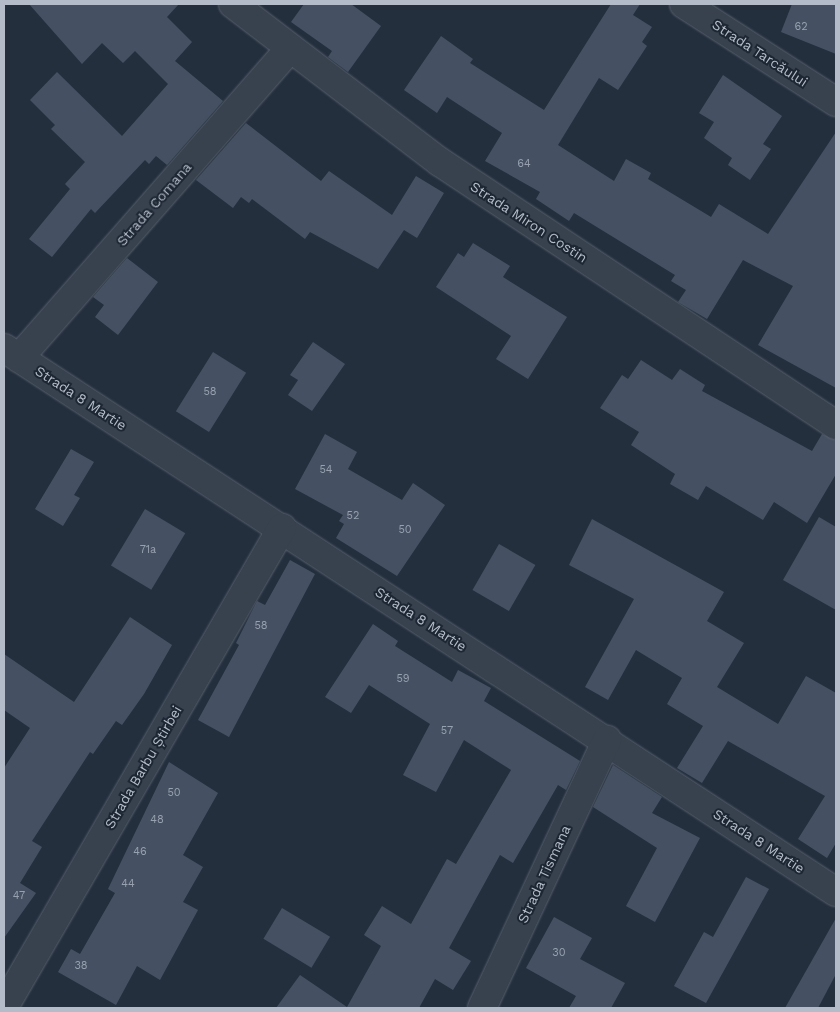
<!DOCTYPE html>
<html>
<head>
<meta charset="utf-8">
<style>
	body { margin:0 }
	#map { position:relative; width:840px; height:1012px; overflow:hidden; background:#242f3e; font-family:"Work Sans",sans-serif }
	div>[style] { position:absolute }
	.building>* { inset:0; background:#455162; transform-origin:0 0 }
	.roads { filter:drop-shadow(0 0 1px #565f6c) drop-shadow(0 0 1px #565f6c) }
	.minor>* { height:28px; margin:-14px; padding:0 14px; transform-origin:14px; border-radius:14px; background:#38414e }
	span { translate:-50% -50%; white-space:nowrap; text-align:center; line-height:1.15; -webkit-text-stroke:4px #1d2633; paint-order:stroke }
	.number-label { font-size:11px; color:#98a1af }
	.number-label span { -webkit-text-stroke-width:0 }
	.street-label { font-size:14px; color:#b4bcc9 }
	.frame { position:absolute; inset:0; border:5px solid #b4bcc9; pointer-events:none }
</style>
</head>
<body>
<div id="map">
	<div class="building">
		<i style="clip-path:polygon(29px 4px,179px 4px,167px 17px,192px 42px,175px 61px,223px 101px,167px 165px,156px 156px,149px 164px,145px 160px,95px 213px,91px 209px,52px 257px,29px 239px,70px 189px,65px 184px,85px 162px,51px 129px,55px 125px,30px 100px,57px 72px,122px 136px,168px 84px,135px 51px,123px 63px,102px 43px,82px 64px)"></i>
		<i style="clip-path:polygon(304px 4px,351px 4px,381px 26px,348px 72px,328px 57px,332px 51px,291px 22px)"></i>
		<i style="clip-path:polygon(611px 4px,640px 4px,633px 15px,652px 27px,642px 42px,647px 46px,618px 90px,599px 78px,558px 145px,614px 181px,626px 159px,651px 173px,648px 179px,711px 217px,719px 204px,768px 234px,836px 132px,836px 388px,758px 345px,793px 286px,743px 260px,707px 319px,678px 302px,686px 290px,671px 281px,675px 275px,574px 213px,569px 221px,536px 199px,540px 192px,485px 161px,502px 133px,447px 97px,437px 113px,404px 90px,441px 36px,473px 59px,470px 63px,544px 110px)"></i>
		<i style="clip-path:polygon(792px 4px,836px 4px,836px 54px,781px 32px)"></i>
		<i style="clip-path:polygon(723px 75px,782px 116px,763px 144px,771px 149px,750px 180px,728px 165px,732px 158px,704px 138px,714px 122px,699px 113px)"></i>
		<i style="clip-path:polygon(246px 123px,321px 181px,329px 171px,392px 215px,416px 176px,444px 193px,417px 238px,404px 230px,378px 269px,310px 232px,305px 239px,252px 199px,249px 203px,241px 197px,233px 208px,196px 180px)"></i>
		<i style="clip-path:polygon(473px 243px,510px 266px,503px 277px,567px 317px,528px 379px,496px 359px,511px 336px,436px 287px,458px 253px,464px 257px)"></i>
		<i style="clip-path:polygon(127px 258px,158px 282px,118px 335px,95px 317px,104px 305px,93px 297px)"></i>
		<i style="clip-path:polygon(313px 342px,345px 364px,312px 411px,288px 395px,298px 380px,290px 375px)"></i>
		<i style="left:213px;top:352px;width:39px;height:70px;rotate:32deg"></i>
		<i style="clip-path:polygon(641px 360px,672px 380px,680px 369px,705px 385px,702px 391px,812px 451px,822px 434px,836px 440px,836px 474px,807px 523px,774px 502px,763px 520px,706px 486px,698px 500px,670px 484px,675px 474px,631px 445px,639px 432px,600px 408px,622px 375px,628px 379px)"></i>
		<i style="clip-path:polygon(325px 434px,357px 452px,348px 469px,402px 500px,413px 483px,445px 505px,397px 576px,336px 538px,344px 524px,339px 521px,343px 515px,295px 489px)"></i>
		<i style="clip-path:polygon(71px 449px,94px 462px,74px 495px,80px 498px,63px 526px,35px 509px)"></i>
		<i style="left:145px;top:509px;width:47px;height:66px;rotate:31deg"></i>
		<i style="clip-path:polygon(819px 517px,836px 527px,836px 610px,783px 580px)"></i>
		<i style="clip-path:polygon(592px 519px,724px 592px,707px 621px,744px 643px,717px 687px,778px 724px,806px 676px,836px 693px,836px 843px,827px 858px,798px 839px,825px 796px,728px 741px,702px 783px,677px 768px,703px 726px,667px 704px,682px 678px,636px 650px,608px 700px,585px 687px,634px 599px,569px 565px)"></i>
		<i style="left:499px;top:544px;width:42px;height:53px;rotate:30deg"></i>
		<i style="clip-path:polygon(290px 560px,315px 574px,229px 737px,198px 720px,239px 645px,236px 643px,257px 601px,265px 605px)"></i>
		<i style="clip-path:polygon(130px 617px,172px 645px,144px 694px,122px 725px,116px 721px,93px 754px,90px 752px,32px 841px,42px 847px,20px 883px,36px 893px,4px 938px,4px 768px,30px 728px,4px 710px,4px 654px,74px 702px)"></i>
		<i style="clip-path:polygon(373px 624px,398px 641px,395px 646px,452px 682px,458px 670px,491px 688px,484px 701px,580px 761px,566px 790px,558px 785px,513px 863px,500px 855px,449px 948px,471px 961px,453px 990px,435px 979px,419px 1008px,276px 1008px,300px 975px,347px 1007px,381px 946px,364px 935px,382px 906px,411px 924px,447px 859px,456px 864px,511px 770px,464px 740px,436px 792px,403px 775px,430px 724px,369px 685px,351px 713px,325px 697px)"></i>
		<i style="clip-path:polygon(169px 762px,218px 793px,183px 855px,203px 867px,183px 902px,198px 910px,160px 980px,137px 966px,116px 1005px,58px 972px,71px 949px,80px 954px,115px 893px,108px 889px)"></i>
		<i style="clip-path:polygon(613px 765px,662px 797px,652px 813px,700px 838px,655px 922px,626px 906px,657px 848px,593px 807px)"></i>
		<i style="clip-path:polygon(746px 877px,769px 889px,706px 1003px,674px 986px,704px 932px,713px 937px)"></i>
		<i style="left:282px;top:908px;width:56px;height:36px;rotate:31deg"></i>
		<i style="clip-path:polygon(554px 917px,592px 938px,580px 959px,625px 983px,611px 1008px,569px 1008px,576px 996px,526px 968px)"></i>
		<i style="clip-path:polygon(836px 918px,836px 974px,818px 1008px,785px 1008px)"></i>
	</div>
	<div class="roads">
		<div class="minor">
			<i style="left:233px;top:4px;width:260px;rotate:37.4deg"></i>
			<i style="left:440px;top:162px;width:475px;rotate:33.6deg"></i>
			<i style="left:684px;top:4px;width:181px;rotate:32.8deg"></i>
			<i style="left:4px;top:348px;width:994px;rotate:33.18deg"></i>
			<i style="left:19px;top:358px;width:410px;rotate:-48.8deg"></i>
			<i style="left:4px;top:1007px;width:554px;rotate:-59.87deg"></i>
			<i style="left:482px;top:1008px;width:296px;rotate:-65deg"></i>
		</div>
	</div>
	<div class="number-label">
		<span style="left:801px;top:27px">62</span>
		<span style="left:524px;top:164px">64</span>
		<span style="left:210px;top:392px">58</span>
		<span style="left:326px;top:470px">54</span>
		<span style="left:353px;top:516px">52</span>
		<span style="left:405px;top:530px">50</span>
		<span style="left:148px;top:550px">71a</span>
		<span style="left:261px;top:626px">58</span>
		<span style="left:403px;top:679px">59</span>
		<span style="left:447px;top:731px">57</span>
		<span style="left:174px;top:793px">50</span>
		<span style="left:157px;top:820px">48</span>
		<span style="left:140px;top:852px">46</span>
		<span style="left:128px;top:884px">44</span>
		<span style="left:19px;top:896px">47</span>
		<span style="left:559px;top:953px">30</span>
		<span style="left:81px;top:966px">38</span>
	</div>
	<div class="street-label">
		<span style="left:760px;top:53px;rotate:33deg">Strada Tarcăului</span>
		<span style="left:154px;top:204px;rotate:-49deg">Strada Comana</span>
		<span style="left:529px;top:222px;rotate:33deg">Strada Miron Costin</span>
		<span style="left:81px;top:398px;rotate:33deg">Strada 8 Martie</span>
		<span style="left:421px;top:619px;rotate:33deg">Strada 8 Martie</span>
		<span style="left:143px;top:767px;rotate:-60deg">Strada Barbu Știrbei</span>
		<span style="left:759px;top:841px;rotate:33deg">Strada 8 Martie</span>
		<span style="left:544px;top:874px;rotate:-65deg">Strada Tismana</span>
	</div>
	<div class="frame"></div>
</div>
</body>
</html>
